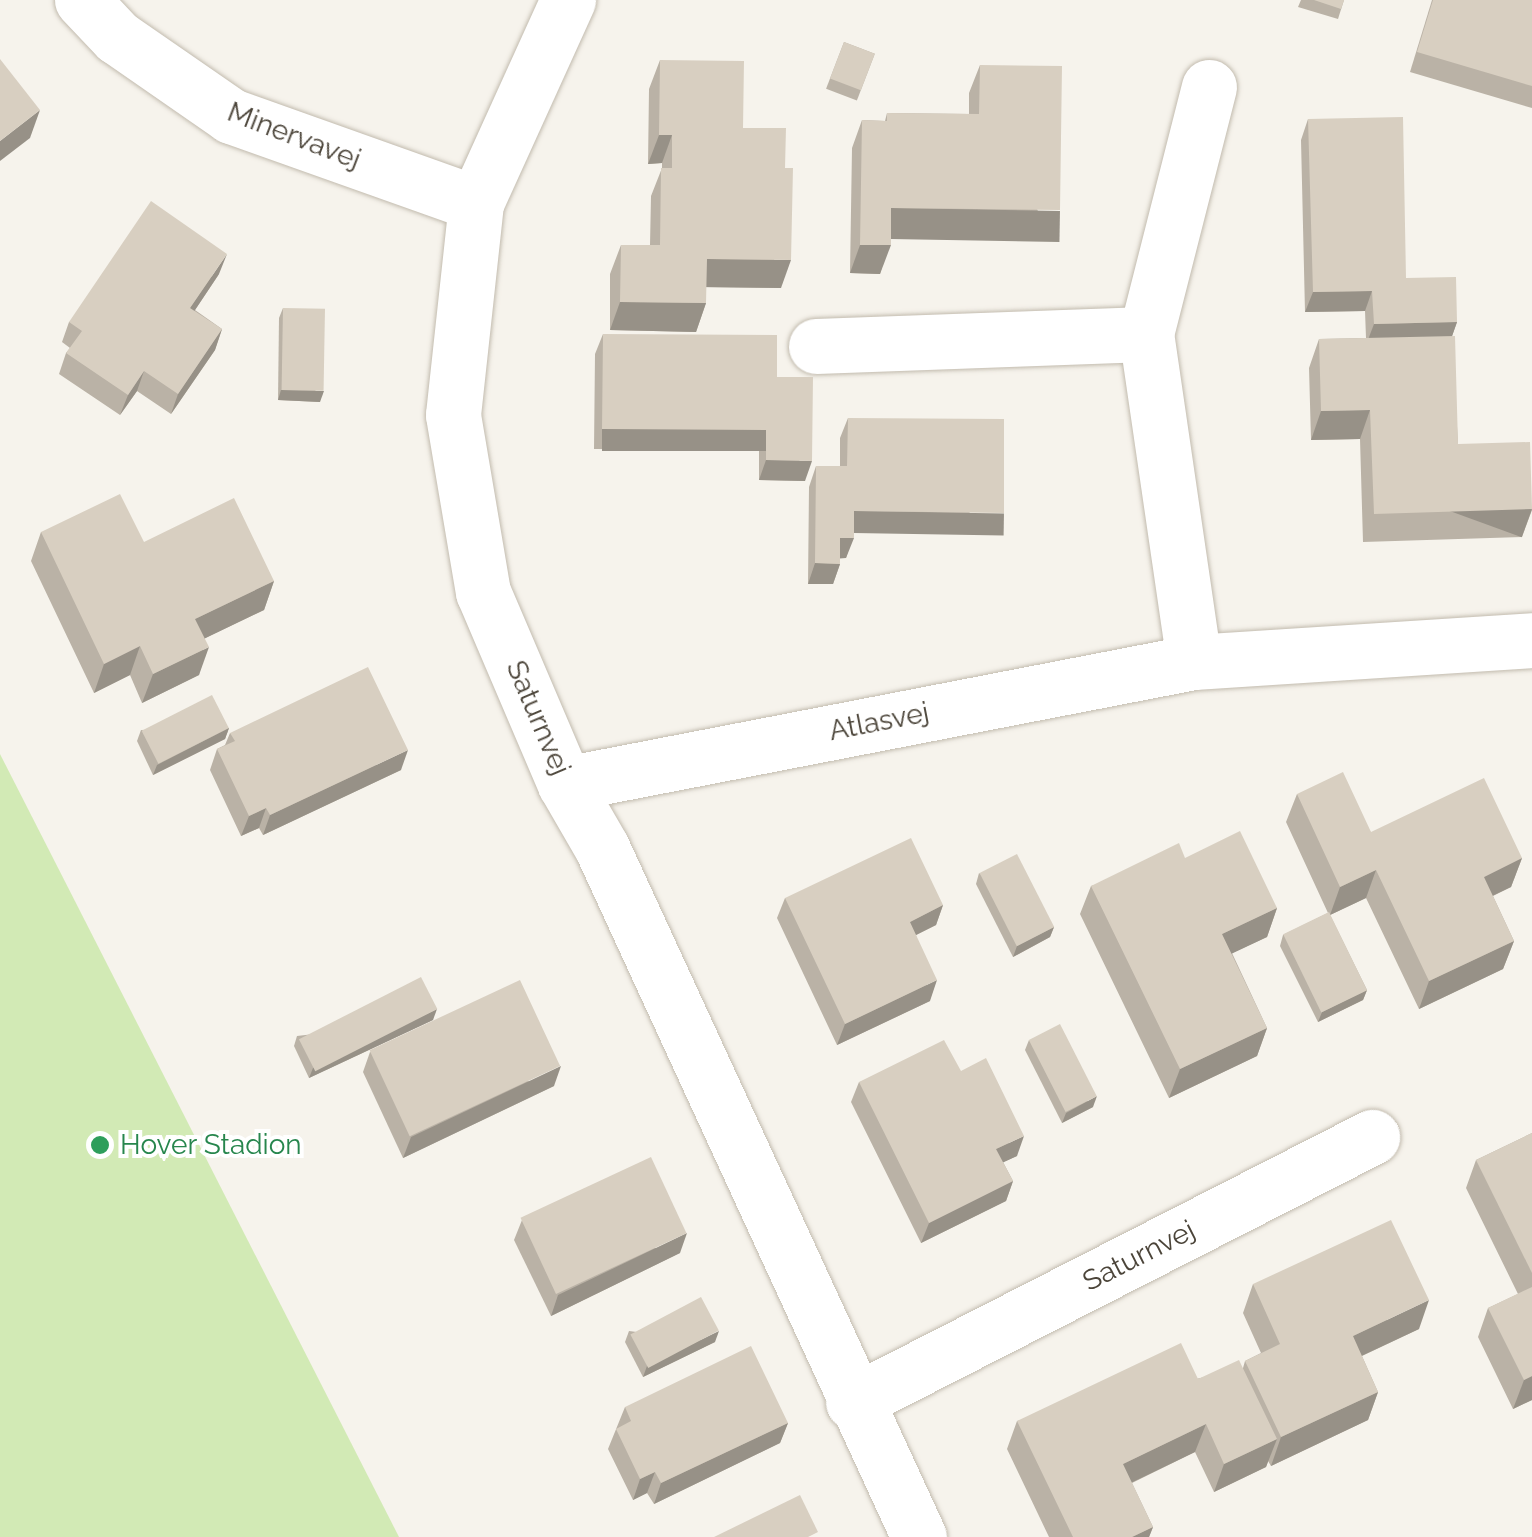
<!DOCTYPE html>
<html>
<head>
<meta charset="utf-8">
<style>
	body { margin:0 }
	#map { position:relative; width:1532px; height:1537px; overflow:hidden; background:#f6f3ec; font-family:Raleway,sans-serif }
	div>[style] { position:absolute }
	.green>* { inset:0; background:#d2eab5 }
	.roads { filter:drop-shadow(0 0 2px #c2bbae) drop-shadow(0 0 2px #c2bbae) }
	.street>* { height:55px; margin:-27.5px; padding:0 27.5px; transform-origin:27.5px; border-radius:27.5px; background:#fff }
	.wall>* { inset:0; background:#bab2a6; transform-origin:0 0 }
	.shaded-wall>* { inset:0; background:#979187; transform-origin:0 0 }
	.building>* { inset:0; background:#d8cfc1; transform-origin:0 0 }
	.dots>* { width:28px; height:28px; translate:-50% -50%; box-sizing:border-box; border:5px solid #fff; border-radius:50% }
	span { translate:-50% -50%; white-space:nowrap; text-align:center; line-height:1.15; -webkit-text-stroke:8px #fff; paint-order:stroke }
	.street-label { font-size:28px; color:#4b4439 }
	.leisure-label { font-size:28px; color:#27864d }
	.left { translate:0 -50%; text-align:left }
</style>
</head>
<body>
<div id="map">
	<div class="green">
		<i style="clip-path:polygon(0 754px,399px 1537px,0 1537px)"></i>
	</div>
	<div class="roads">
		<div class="street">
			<i style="left:82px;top:0;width:51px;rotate:46.6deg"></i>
			<i style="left:117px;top:37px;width:139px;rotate:34.7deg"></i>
			<i style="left:231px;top:116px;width:260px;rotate:19.6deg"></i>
			<i style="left:568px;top:0;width:223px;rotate:114.4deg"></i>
			<i style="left:476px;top:203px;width:213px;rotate:96.2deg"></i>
			<i style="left:453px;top:415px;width:180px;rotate:80.4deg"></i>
			<i style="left:483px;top:592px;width:209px;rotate:66.9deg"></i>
			<i style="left:565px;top:784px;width:74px;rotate:60deg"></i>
			<i style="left:602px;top:848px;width:758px;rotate:65.29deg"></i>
			<i style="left:816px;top:346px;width:330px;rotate:-2.1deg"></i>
			<i style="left:1194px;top:662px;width:331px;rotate:-98.3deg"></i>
			<i style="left:1146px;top:334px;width:255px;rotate:-75.7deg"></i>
			<i style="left:565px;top:784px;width:641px;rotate:-10.98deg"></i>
			<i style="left:1194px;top:662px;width:339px;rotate:-3.7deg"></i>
			<i style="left:853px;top:1402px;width:583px;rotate:-27.05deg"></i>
		</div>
	</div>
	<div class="wall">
		<i style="clip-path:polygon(1301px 0,1344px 0,1338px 19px,1298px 7px)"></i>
		<i style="clip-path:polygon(1432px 0,1532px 0,1532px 108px,1410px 72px)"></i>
		<i style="left:844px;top:42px;width:33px;height:50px;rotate:21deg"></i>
		<i style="clip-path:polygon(660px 60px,743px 128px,781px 288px,706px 287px,706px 303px,696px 332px,610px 330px,610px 274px,621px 245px,650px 245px,651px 196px,662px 168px,662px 163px,648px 164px,649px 89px)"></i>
		<i style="clip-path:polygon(980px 65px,1049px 239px,891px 237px,880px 274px,850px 273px,852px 148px,862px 120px,885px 121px,887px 113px,969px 114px,969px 93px)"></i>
		<i style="clip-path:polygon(1308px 119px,1406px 278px,1457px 322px,1452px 336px,1458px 444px,1532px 510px,1522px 537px,1363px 542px,1360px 439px,1311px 440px,1309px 368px,1319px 339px,1366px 338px,1365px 311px,1305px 312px,1301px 140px)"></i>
		<i style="clip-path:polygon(219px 274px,195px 310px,222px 329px,215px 350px,171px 414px,137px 391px,120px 415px,59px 374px,66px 353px,70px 348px,62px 342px,69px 322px)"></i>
		<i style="clip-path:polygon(283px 308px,320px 402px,278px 400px,279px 318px)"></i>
		<i style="clip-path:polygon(603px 334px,777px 377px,805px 481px,759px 480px,759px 450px,594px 449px,595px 354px)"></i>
		<i style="clip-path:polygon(848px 418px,996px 533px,854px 532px,846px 558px,840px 558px,840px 564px,833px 584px,808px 584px,809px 487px,816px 466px,840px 466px,840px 438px)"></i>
		<i style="clip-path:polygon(41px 532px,144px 542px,274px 581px,264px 610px,205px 638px,199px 675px,142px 703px,130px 675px,94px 693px,31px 561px)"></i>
		<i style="clip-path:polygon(229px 728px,225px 739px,153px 775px,137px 741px,141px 730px)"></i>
		<i style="clip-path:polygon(230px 733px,401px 770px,263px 835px,259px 828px,241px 836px,210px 770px,217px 749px,225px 745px)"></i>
		<i style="clip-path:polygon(1297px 794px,1371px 832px,1522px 858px,1511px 887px,1493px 896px,1514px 941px,1503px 969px,1419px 1009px,1366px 898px,1330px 915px,1367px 990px,1363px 1000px,1318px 1022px,1280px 946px,1283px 935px,1328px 913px,1286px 822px)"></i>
		<i style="clip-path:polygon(1185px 858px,1277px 908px,1267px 937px,1232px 953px,1267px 1028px,1257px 1056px,1169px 1098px,1080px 914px,1091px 886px)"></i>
		<i style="clip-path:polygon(979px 873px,1054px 927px,1050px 937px,1013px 957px,976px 884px)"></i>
		<i style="clip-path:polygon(785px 898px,943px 905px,936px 925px,916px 935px,930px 1001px,837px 1045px,777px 918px)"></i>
		<i style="clip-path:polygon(433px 1020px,309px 1078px,294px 1046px,297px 1036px)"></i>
		<i style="clip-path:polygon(1029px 1040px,1093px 1107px,1062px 1123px,1025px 1050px)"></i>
		<i style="clip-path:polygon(370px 1052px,554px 1086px,403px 1158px,363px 1072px)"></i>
		<i style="clip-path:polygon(961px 1071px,1017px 1156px,1003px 1162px,1013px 1181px,1006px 1201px,921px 1243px,851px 1102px,859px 1082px)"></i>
		<i style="clip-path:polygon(1532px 1133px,1532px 1400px,1513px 1409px,1478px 1337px,1488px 1308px,1518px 1294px,1466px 1188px,1476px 1160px)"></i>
		<i style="clip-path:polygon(522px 1220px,680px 1253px,551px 1316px,514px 1240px)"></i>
		<i style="clip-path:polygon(1253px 1284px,1419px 1329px,1362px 1356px,1378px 1392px,1368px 1420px,1271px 1466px,1268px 1461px,1266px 1467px,1214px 1492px,1195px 1452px,1132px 1483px,1153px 1527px,1149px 1537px,1049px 1537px,1007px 1449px,1017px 1421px,1243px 1368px,1245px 1361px,1261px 1353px,1243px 1313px)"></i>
		<i style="clip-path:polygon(629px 1331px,715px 1342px,643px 1377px,625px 1342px)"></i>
		<i style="clip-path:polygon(625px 1407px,788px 1423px,780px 1443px,654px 1504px,647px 1493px,633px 1500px,608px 1449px)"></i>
	</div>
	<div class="shaded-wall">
		<i style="clip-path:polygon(40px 110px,30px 138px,0 161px,0 141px)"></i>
		<i style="clip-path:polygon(659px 135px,672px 135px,662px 163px,648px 164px)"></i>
		<i style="left:891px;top:208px;width:169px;height:31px;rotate:1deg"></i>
		<i style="clip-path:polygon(860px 245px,891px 245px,880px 274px,850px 273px)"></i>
		<i style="clip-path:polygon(227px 254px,219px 274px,183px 328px,190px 308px)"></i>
		<i style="clip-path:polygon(707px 259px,791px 260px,781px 288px,696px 287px)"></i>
		<i style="clip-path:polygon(1372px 291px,1365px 311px,1305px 312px,1313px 292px)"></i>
		<i style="clip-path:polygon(620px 302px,706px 303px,696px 332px,610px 330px)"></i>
		<i style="clip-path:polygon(1457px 322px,1450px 342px,1366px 345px,1374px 324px)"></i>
		<i style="clip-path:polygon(222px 329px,215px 350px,171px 414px,178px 394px)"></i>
		<i style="clip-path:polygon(144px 371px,137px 391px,120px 415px,128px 395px)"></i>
		<i style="clip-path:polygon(281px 390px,324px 391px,320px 402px,278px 400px)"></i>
		<i style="clip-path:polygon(1370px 410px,1360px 439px,1311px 440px,1321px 411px)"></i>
		<i style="left:602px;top:429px;width:164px;height:22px"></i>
		<i style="clip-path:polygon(766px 460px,812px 461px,805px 481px,759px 480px)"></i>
		<i style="left:1532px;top:509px;width:30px;height:158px;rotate:110deg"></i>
		<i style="left:854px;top:511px;width:150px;height:22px;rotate:1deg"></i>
		<i style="clip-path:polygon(840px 538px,854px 538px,846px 558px,833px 559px)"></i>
		<i style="clip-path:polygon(815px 563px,840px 564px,833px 584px,808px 584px)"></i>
		<i style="clip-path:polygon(274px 581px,264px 610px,185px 648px,195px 619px)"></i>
		<i style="clip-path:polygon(140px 646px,130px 675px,94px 693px,104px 664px)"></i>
		<i style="clip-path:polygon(209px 647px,199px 675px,142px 703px,153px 674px)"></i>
		<i style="clip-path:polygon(229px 728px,225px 739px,153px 775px,157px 765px)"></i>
		<i style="clip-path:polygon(408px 750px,401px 770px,263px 835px,270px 815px)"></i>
		<i style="clip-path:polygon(266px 808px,259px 828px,241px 836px,249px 816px)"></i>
		<i style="clip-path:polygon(1522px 858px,1511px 887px,1473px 905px,1484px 877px)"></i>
		<i style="clip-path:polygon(1376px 870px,1366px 898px,1330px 915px,1340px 887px)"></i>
		<i style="clip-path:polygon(943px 905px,936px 925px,902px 942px,910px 922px)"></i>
		<i style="clip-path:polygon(1277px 908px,1267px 937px,1212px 963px,1222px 934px)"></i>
		<i style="clip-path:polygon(1054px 927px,1050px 937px,1013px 957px,1017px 946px)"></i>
		<i style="clip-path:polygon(1514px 941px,1503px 969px,1419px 1009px,1429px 981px)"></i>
		<i style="clip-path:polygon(937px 980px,930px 1001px,837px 1045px,845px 1024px)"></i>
		<i style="clip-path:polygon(1367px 990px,1363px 1000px,1318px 1022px,1322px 1012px)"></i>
		<i style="clip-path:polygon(437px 1009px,433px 1020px,309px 1078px,313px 1068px)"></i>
		<i style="clip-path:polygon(1267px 1028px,1257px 1056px,1169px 1098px,1180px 1069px)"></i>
		<i style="clip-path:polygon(561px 1066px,554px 1086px,403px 1158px,411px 1137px)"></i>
		<i style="clip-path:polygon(1097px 1096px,1093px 1107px,1062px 1123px,1066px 1113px)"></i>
		<i style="clip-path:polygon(1024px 1136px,1017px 1156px,989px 1169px,996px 1149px)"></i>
		<i style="clip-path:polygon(1013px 1181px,1006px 1201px,921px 1243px,929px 1223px)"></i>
		<i style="clip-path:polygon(687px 1233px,680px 1253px,551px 1316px,558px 1295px)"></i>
		<i style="clip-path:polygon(1429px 1300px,1419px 1329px,1342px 1365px,1353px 1336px)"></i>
		<i style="clip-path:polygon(719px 1331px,715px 1342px,643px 1377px,647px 1366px)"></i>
		<i style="clip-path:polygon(1532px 1376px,1532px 1400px,1513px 1409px,1524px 1380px)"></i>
		<i style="clip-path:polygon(1378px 1392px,1368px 1420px,1271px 1466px,1281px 1437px)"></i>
		<i style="clip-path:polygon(788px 1423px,780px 1443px,654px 1504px,661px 1483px)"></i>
		<i style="clip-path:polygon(1206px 1424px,1195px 1452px,1112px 1492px,1123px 1464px)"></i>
		<i style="clip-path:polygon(1277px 1439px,1266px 1467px,1214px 1492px,1224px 1464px)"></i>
		<i style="clip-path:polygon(655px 1472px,647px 1493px,633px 1500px,640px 1479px)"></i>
		<i style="clip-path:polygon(1153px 1527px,1149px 1537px,1132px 1537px)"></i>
	</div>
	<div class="building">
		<i style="clip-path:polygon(1314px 0,1344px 0,1341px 9px)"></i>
		<i style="clip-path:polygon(1433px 0,1532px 0,1532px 86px,1417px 52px)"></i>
		<i style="left:844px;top:42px;width:33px;height:39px;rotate:21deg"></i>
		<i style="clip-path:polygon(0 59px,40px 110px,0 141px)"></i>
		<i style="clip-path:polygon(660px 60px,744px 61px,743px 128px,786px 128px,785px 168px,793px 168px,791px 260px,707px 259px,706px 303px,620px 302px,621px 245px,660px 245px,661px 168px,672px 168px,672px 135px,659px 135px)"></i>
		<i style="clip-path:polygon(980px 65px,1062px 66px,1060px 210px,891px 208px,891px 245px,860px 245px,862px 120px,887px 121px,887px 113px,979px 114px)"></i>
		<i style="clip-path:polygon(1403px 117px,1406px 278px,1456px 277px,1457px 322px,1374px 324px,1372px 291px,1313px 292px,1308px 119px)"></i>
		<i style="clip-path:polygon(151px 201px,227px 254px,190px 308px,222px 329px,178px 394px,144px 371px,128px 395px,66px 353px,82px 331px,69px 322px)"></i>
		<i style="left:283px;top:308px;width:42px;height:82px;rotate:1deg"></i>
		<i style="clip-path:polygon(603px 334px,777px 335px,777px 377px,813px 377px,812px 461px,766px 460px,766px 430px,602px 429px)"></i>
		<i style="clip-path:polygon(1455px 336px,1458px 444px,1530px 442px,1532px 509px,1374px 514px,1370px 410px,1321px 411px,1319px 339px)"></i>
		<i style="clip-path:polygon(848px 418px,1004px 419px,1004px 513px,854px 511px,854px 538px,840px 538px,840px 564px,815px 563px,816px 466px,847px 466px)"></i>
		<i style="clip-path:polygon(120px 494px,144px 542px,234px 498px,274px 581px,195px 619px,209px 647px,153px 674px,140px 646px,104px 664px,41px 532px)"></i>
		<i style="clip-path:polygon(368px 667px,408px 750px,270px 815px,266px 808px,249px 816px,217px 749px,235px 741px,230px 733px)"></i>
		<i style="left:212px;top:695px;width:37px;height:79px;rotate:63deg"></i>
		<i style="clip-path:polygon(1343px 772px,1371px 832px,1484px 778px,1522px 858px,1484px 877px,1514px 941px,1429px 981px,1376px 870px,1340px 887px,1297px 794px)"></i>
		<i style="clip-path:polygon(1240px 831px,1277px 908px,1222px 934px,1267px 1028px,1180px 1069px,1091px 886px,1179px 843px,1185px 858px)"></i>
		<i style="clip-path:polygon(911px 838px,943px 905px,910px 922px,937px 980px,845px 1024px,785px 898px)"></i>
		<i style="left:1017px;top:854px;width:82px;height:42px;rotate:63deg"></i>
		<i style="left:1329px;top:912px;width:87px;height:51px;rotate:64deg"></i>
		<i style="left:421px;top:977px;width:36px;height:137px;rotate:63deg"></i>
		<i style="left:520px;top:980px;width:95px;height:166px;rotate:65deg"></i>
		<i style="left:1060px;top:1024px;width:81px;height:35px;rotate:63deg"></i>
		<i style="clip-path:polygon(944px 1040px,961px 1071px,986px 1058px,1024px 1136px,996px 1149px,1013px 1181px,929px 1223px,859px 1082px)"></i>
		<i style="clip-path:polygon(1532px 1133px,1532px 1273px,1476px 1160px)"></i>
		<i style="left:651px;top:1157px;width:84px;height:144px;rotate:65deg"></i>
		<i style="clip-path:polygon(1391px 1220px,1429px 1300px,1353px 1336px,1378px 1392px,1281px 1437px,1245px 1361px,1280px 1344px,1253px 1284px)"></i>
		<i style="clip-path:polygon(1532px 1287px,1532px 1376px,1524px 1380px,1488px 1308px)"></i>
		<i style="left:701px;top:1297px;width:38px;height:80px;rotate:62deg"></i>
		<i style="clip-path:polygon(1181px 1343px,1198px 1379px,1239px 1360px,1277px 1439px,1224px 1464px,1206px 1424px,1123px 1464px,1153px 1527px,1132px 1537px,1073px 1537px,1017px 1421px)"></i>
		<i style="clip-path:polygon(751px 1346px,788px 1423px,661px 1483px,655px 1472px,640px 1479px,616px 1429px,631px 1421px,625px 1407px)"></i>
		<i style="clip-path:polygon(800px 1495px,818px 1532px,808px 1537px,714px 1537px)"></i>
	</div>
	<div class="dots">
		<i style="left:100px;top:1145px;background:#2e9e5b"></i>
	</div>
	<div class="street-label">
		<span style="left:294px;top:136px;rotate:21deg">Minervavej</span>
		<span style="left:538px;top:718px;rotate:67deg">Saturnvej</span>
		<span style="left:879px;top:722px;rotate:-11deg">Atlasvej</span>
		<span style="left:1139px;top:1256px;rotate:-27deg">Saturnvej</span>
	</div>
	<div class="leisure-label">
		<span class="left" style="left:120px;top:1145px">Hover Stadion</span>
	</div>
</div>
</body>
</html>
